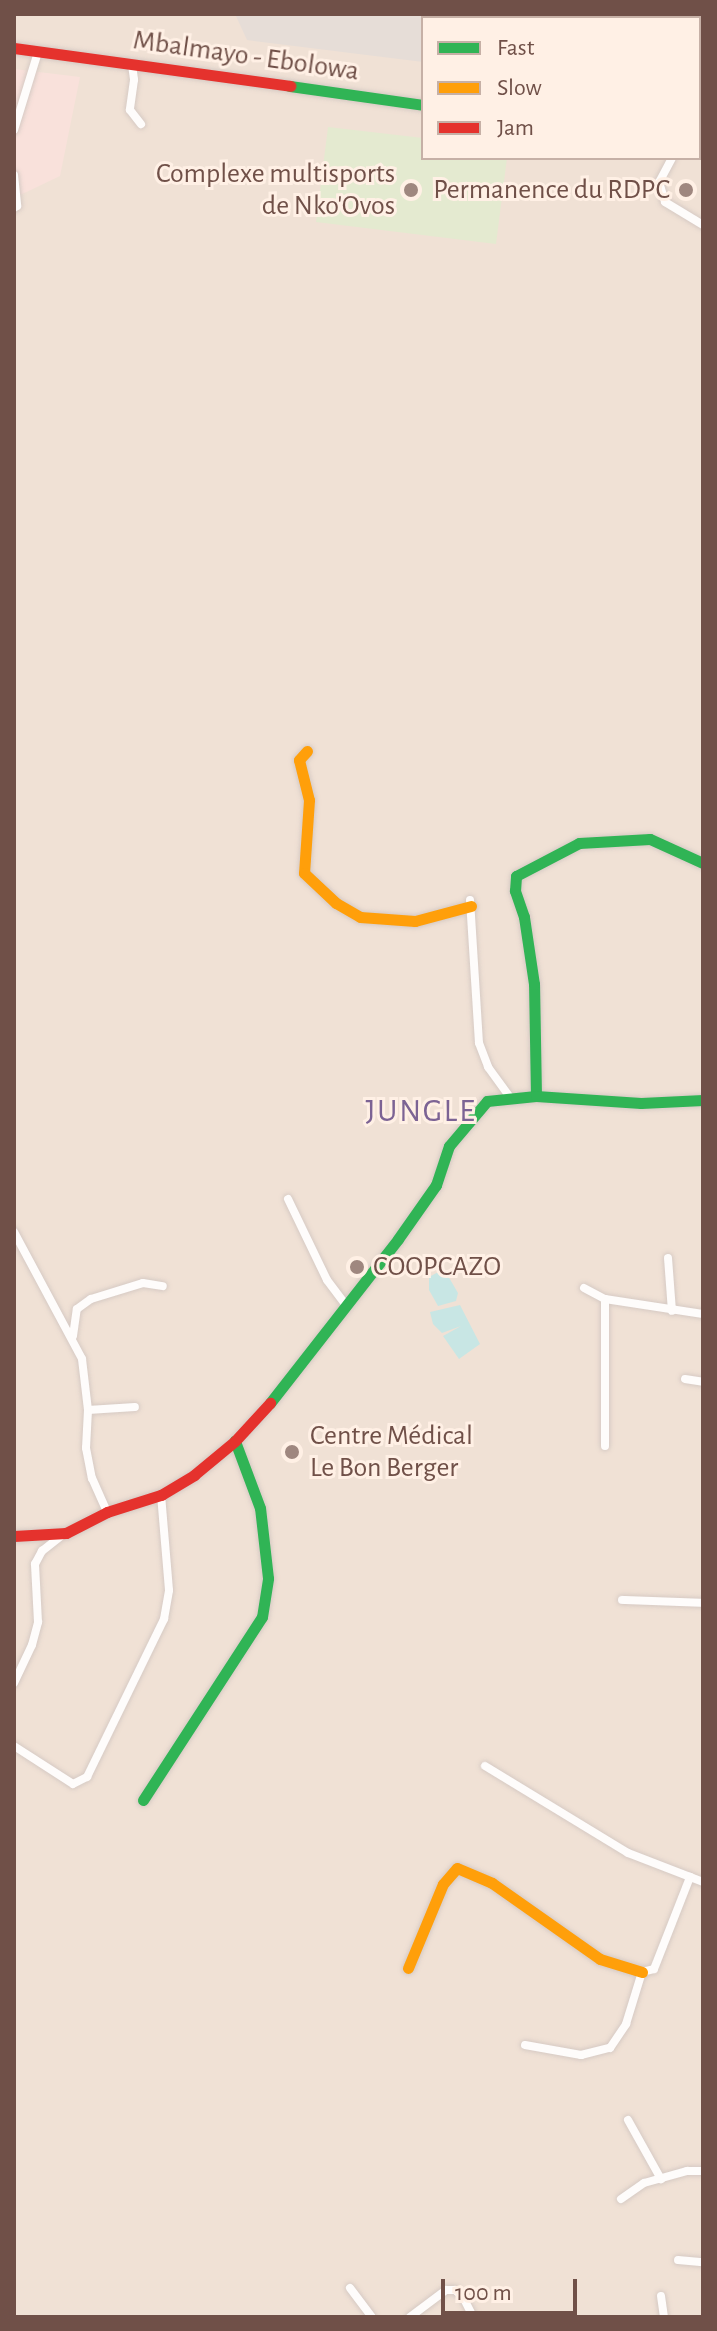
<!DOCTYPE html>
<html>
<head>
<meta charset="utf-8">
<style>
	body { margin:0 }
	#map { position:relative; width:717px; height:2331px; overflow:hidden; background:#f5ede5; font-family:"Alegreya Sans",sans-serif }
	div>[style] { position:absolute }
	.residential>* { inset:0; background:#f0e1d5 }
	.commercial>* { inset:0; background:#f9e1db }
	.industrial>* { inset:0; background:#e6ddd7 }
	.green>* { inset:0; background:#e4ead0; transform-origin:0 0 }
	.water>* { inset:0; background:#c8e6e4 }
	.roads { filter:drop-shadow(0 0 2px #d6cac4) drop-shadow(0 0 2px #d6cac4) }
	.street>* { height:8px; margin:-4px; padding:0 4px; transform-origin:4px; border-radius:4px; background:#fefcfb }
	.fast>* { height:11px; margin:-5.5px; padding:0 5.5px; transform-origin:5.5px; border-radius:5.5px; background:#30b455 }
	.slow>* { height:11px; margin:-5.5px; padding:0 5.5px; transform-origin:5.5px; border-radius:5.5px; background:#ff9f0a }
	.jam>* { height:11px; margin:-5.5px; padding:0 5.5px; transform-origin:5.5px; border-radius:5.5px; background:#e5322d }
	.dots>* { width:22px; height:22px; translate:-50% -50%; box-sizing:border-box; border:4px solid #fff0e5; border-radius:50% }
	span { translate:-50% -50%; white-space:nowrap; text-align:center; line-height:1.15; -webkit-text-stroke:6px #fff0e5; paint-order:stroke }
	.street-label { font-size:28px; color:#705048 }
	.poi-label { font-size:28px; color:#705048 }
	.right { translate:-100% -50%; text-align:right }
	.left { translate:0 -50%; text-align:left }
	.quarter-label { font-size:32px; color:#7c6394; letter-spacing:2px }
	.frame { position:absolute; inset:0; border:16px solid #705048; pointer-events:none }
	.legend { position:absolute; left:421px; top:16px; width:280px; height:144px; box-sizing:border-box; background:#fff0e5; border:2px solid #c6b0a6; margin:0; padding:10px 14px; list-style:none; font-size:24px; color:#705048 }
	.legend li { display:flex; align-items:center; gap:16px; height:40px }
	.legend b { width:40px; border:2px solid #c6b0a6 }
	.scale { position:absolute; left:441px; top:2279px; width:136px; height:36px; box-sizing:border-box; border:4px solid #705048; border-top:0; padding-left:10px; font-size:24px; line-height:28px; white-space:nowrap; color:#705048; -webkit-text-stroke:6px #fff0e5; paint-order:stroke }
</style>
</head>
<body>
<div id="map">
	<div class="residential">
		<i style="clip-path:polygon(evenodd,14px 14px,703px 14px,703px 2317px,14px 2317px,14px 14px,423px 18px,699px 18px,699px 158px,423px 158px,423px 18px)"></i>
	</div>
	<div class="commercial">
		<i style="clip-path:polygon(14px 69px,80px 77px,60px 176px,14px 198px)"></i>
	</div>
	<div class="industrial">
		<i style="clip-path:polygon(235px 14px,475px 14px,475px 18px,423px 18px,423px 62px,247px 40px)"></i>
	</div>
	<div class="green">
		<i style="left:476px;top:14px;width:208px;height:4px"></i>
		<i style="clip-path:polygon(328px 127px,423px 138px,423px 158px,507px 158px,496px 244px,316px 222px)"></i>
	</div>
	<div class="water">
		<i style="clip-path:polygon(444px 1269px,458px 1293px,456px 1301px,438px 1306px,429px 1290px,429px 1277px)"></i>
		<i style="clip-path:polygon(460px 1305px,480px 1344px,459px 1359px,443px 1336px,461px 1326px,442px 1333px,433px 1324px,430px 1312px)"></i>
	</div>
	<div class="roads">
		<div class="street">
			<i style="left:548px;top:14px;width:6px;rotate:45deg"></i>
			<i style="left:639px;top:18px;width:4px;rotate:-76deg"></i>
			<i style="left:692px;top:18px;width:4px;rotate:-90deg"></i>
			<i style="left:132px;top:65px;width:15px;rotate:82deg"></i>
			<i style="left:134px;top:80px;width:30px;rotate:98deg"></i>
			<i style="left:130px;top:110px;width:18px;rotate:52deg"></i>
			<i style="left:14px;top:130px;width:82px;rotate:-72.9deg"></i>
			<i style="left:672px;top:158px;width:27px;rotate:118deg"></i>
			<i style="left:659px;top:182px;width:21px;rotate:73deg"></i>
			<i style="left:665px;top:202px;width:44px;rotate:31.2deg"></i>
			<i style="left:14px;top:175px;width:31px;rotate:84deg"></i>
			<i style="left:17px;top:206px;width:4px;rotate:146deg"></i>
			<i style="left:470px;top:900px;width:143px;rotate:86.4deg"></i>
			<i style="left:479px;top:1043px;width:26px;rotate:69deg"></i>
			<i style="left:488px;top:1067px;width:37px;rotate:54deg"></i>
			<i style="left:288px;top:1199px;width:90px;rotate:64.3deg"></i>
			<i style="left:327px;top:1280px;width:31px;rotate:53deg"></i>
			<i style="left:14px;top:1232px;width:144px;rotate:61.8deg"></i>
			<i style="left:82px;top:1359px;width:51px;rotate:83.3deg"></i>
			<i style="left:88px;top:1410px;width:38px;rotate:93deg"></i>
			<i style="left:86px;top:1448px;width:31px;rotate:79deg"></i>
			<i style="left:92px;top:1478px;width:37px;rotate:66deg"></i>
			<i style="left:668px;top:1258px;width:53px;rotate:85.7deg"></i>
			<i style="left:584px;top:1288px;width:24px;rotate:28deg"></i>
			<i style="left:605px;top:1299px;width:99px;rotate:8.7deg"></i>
			<i style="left:605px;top:1299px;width:147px;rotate:90deg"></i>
			<i style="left:73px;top:1336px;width:27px;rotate:-82deg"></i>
			<i style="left:77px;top:1309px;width:17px;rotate:-36deg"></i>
			<i style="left:91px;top:1299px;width:54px;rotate:-17.1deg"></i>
			<i style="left:143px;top:1283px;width:20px;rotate:9deg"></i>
			<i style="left:685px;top:1379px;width:18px;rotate:9deg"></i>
			<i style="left:88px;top:1410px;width:47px;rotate:-3.7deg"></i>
			<i style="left:622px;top:1600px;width:81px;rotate:2.1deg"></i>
			<i style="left:14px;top:1683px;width:42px;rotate:-64.7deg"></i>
			<i style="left:32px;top:1645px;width:24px;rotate:-75deg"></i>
			<i style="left:38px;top:1622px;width:58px;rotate:-93deg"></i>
			<i style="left:35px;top:1564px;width:15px;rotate:-62deg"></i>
			<i style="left:42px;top:1551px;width:29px;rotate:-38deg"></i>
			<i style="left:14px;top:1746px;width:70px;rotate:32.8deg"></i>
			<i style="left:73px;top:1784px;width:16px;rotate:-27deg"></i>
			<i style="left:87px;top:1777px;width:176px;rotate:-64deg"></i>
			<i style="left:164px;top:1619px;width:29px;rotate:-80deg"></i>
			<i style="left:169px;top:1590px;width:95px;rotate:-94.8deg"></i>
			<i style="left:485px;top:1766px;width:167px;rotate:31.3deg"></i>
			<i style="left:628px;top:1853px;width:80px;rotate:21.1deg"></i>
			<i style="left:525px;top:2045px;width:57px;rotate:10.1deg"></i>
			<i style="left:581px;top:2055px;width:30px;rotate:-14deg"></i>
			<i style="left:610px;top:2048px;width:29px;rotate:-56deg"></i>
			<i style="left:626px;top:2024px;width:54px;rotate:-72.9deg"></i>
			<i style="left:642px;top:1972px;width:12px;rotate:-14deg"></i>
			<i style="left:654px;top:1969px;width:99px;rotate:-68.6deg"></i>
			<i style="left:628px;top:2120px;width:68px;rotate:60.8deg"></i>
			<i style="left:621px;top:2199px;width:28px;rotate:-35deg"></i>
			<i style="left:644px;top:2183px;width:45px;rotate:-15.6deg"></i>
			<i style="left:687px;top:2171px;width:16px"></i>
			<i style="left:678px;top:2260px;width:25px;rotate:5deg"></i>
			<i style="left:350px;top:2288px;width:36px;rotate:53deg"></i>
			<i style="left:661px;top:2296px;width:21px;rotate:82deg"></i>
			<i style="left:410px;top:2317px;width:45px;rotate:-36.9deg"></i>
			<i style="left:446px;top:2290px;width:9px"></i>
			<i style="left:455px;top:2290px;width:11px;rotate:41deg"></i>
			<i style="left:463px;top:2297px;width:22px;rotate:63deg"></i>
		</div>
		<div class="fast">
			<i style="left:290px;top:86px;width:134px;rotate:8.1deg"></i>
			<i style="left:699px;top:140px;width:4px"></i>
			<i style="left:536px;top:1096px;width:112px;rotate:-91deg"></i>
			<i style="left:534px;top:984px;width:68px;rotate:-98.5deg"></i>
			<i style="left:524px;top:917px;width:28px;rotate:-109deg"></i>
			<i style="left:515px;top:891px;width:15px;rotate:-86deg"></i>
			<i style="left:516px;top:876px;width:71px;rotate:-27.6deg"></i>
			<i style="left:579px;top:843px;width:71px;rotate:-3.2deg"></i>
			<i style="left:650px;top:839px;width:58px;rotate:24.4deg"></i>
			<i style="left:270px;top:1403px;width:208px;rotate:-52deg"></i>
			<i style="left:398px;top:1239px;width:66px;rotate:-54.9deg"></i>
			<i style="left:436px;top:1185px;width:41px;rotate:-71.6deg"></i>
			<i style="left:449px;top:1146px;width:59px;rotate:-49.8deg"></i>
			<i style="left:487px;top:1101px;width:49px;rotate:-5.8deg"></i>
			<i style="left:536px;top:1096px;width:105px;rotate:3.8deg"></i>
			<i style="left:641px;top:1103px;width:62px;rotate:-2.8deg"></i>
			<i style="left:143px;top:1800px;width:218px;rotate:-57deg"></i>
			<i style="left:262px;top:1617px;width:39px;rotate:-81deg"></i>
			<i style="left:268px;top:1578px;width:70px;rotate:-96.5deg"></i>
			<i style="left:260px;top:1508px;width:72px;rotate:-110.5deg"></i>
		</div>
		<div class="slow">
			<i style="left:307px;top:751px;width:12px;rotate:132deg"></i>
			<i style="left:299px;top:760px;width:41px;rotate:76deg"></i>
			<i style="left:309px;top:800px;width:73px;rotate:93.9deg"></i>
			<i style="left:304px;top:873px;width:44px;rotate:43.2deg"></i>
			<i style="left:336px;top:903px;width:28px;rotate:30deg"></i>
			<i style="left:360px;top:917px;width:55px;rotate:4.2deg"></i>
			<i style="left:415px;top:921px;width:58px;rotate:-15deg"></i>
			<i style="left:408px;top:1968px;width:91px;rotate:-67.4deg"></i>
			<i style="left:443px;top:1884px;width:21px;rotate:-49deg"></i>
			<i style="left:457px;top:1868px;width:38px;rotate:23deg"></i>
			<i style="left:492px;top:1883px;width:132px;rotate:35.1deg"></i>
			<i style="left:600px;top:1959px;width:44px;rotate:17.2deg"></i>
		</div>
		<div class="jam">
			<i style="left:14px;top:48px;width:279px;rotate:7.8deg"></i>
			<i style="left:14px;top:1536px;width:52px;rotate:-3.3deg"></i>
			<i style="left:66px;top:1533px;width:46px;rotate:-27.1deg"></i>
			<i style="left:107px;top:1512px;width:57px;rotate:-17.5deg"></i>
			<i style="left:161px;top:1495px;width:39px;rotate:-31deg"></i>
			<i style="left:194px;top:1475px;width:53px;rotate:-39.7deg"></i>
			<i style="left:235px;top:1441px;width:52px;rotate:-47.4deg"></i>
		</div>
	</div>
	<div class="dots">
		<i style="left:411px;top:190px;background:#9f877f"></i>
		<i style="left:686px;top:190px;background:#9f877f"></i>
		<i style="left:357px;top:1267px;background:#9f877f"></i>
		<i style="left:292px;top:1452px;background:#9f877f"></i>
	</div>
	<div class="street-label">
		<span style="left:246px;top:56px;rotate:8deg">Mbalmayo - Ebolowa</span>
	</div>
	<div class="poi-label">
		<span class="right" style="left:395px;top:190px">Complexe multisports<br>de Nko'Ovos</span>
		<span class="right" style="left:670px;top:190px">Permanence du RDPC</span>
		<span class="left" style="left:373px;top:1267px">COOPCAZO</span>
		<span class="left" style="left:310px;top:1452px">Centre Médical<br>Le Bon Berger</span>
	</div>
	<div class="quarter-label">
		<span style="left:421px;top:1111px">JUNGLE</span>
	</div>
	<div class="frame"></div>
	<ul class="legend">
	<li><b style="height:10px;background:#30b455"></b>Fast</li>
	<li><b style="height:10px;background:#ff9f0a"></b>Slow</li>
	<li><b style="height:10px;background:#e5322d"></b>Jam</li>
	</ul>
	<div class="scale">100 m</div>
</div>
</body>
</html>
